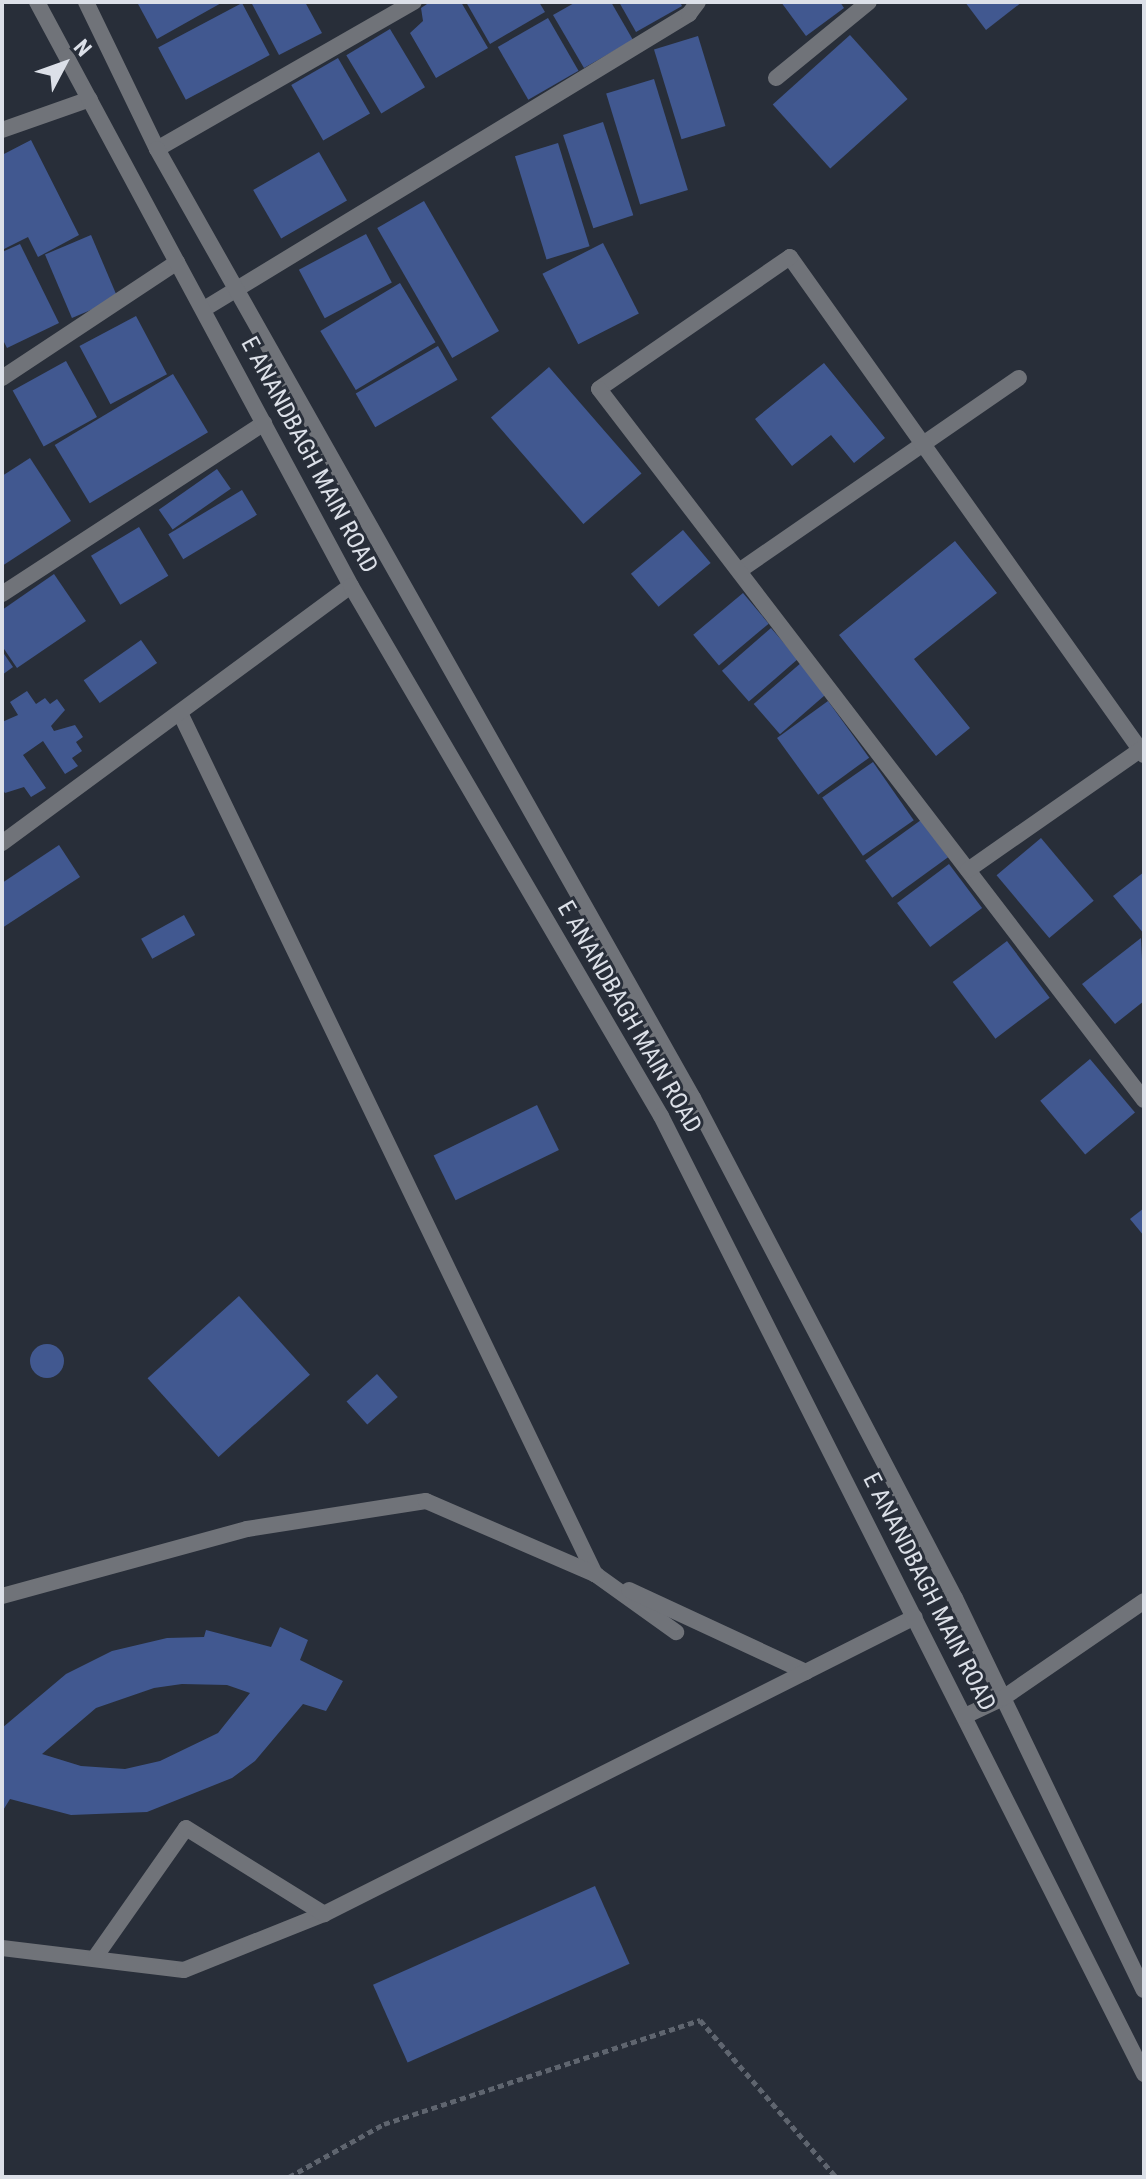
<!DOCTYPE html>
<html>
<head>
<meta charset="utf-8">
<style>
	body { margin:0 }
	#map { position:relative; width:1146px; height:2179px; overflow:hidden; background:#282e39; font-family:"Roboto Condensed",sans-serif }
	div>[style] { position:absolute }
	.building>* { inset:0; background:#415890; transform-origin:0 0 }
	.round { border-radius:50% }
	.path>* { height:5px; margin-top:-2.5px; transform-origin:0; background:repeating-linear-gradient(90deg,#5f656f 0 6px,transparent 0 10px) }
	.service>* { height:16px; margin:-8px; padding:0 8px; transform-origin:8px; border-radius:8px; background:#707379 }
	.minor>* { height:16px; margin:-8px; padding:0 8px; transform-origin:8px; border-radius:8px; background:#707379 }
	.tertiary>* { height:16px; margin:-8px; padding:0 8px; transform-origin:8px; border-radius:8px; background:#707379 }
	span { translate:-50% -50%; white-space:nowrap; text-align:center; line-height:1.15; -webkit-text-stroke:6px #282e39; paint-order:stroke }
	.street-label { font-size:24px; color:#dce0e8 }
	.frame { position:absolute; inset:0; border:4px solid #dce0e8; pointer-events:none }
	.north { position:absolute; left:24px; top:24px; width:80px; height:80px; -webkit-text-stroke:6px #282e39; paint-order:stroke; rotate:49deg; font-size:22px; font-weight:700; line-height:32px; text-align:center; color:#dce0e8 }
	.north::after { content:''; display:block; margin:auto; width:28px; height:36px; background:#dce0e8; clip-path:polygon(50% 0,100% 100%,50% 72%,0 100%) }
</style>
</head>
<body>
<div id="map">
	<div class="building">
		<i style="clip-path:polygon(137px 2px,223px 2px,157px 39px)"></i>
		<i style="clip-path:polygon(251px 2px,305px 2px,322px 33px,279px 55px)"></i>
		<i style="clip-path:polygon(430px 2px,461px 2px,488px 48px,436px 78px,410px 33px,423px 21px,421px 8px)"></i>
		<i style="clip-path:polygon(466px 2px,539px 2px,545px 12px,490px 44px)"></i>
		<i style="clip-path:polygon(576px 2px,611px 2px,633px 40px,584px 68px,553px 15px)"></i>
		<i style="clip-path:polygon(619px 2px,680px 2px,682px 6px,636px 32px)"></i>
		<i style="clip-path:polygon(781px 2px,840px 2px,844px 8px,806px 36px)"></i>
		<i style="clip-path:polygon(965px 2px,1022px 2px,986px 30px)"></i>
		<i style="left:242px;top:3px;width:59px;height:95px;rotate:62deg"></i>
		<i style="left:548px;top:18px;width:61px;height:58px;rotate:60deg"></i>
		<i style="left:390px;top:29px;width:68px;height:51px;rotate:59deg"></i>
		<i style="left:850px;top:35px;width:86px;height:104px;rotate:48deg"></i>
		<i style="left:698px;top:36px;width:94px;height:46px;rotate:73deg"></i>
		<i style="left:338px;top:58px;width:64px;height:54px;rotate:60deg"></i>
		<i style="left:654px;top:79px;width:116px;height:50px;rotate:73deg"></i>
		<i style="left:603px;top:122px;width:98px;height:42px;rotate:72deg"></i>
		<i style="clip-path:polygon(31px 140px,79px 235px,38px 257px,28px 237px,2px 250px,2px 155px)"></i>
		<i style="left:558px;top:143px;width:108px;height:45px;rotate:73deg"></i>
		<i style="left:319px;top:152px;width:56px;height:76px;rotate:60deg"></i>
		<i style="left:424px;top:201px;width:150px;height:54px;rotate:60deg"></i>
		<i style="left:366px;top:234px;width:55px;height:76px;rotate:62deg"></i>
		<i style="left:91px;top:235px;width:69px;height:50px;rotate:67deg"></i>
		<i style="left:603px;top:243px;width:79px;height:68px;rotate:63deg"></i>
		<i style="clip-path:polygon(20px 244px,59px 323px,7px 348px,2px 338px,2px 252px)"></i>
		<i style="left:400px;top:283px;width:69px;height:93px;rotate:59deg"></i>
		<i style="left:136px;top:316px;width:66px;height:64px;rotate:62deg"></i>
		<i style="left:438px;top:346px;width:39px;height:95px;rotate:60deg"></i>
		<i style="left:66px;top:361px;width:64px;height:61px;rotate:61deg"></i>
		<i style="clip-path:polygon(824px 363px,885px 438px,854px 463px,831px 435px,792px 466px,755px 419px)"></i>
		<i style="left:549px;top:367px;width:141px;height:77px;rotate:49deg"></i>
		<i style="left:173px;top:374px;width:68px;height:138px;rotate:59deg"></i>
		<i style="clip-path:polygon(30px 458px,71px 521px,2px 566px,2px 476px)"></i>
		<i style="left:217px;top:469px;width:24px;height:71px;rotate:55deg"></i>
		<i style="left:242px;top:490px;width:29px;height:86px;rotate:59deg"></i>
		<i style="left:139px;top:527px;width:57px;height:56px;rotate:59deg"></i>
		<i style="left:683px;top:530px;width:43px;height:68px;rotate:50deg"></i>
		<i style="clip-path:polygon(955px 541px,997px 593px,914px 659px,970px 728px,936px 756px,839px 635px)"></i>
		<i style="clip-path:polygon(54px 574px,86px 621px,17px 668px,2px 646px,2px 610px)"></i>
		<i style="left:743px;top:593px;width:40px;height:65px;rotate:50deg"></i>
		<i style="left:771px;top:628px;width:41px;height:65px;rotate:49deg"></i>
		<i style="left:141px;top:640px;width:28px;height:70px;rotate:55deg"></i>
		<i style="clip-path:polygon(2px 651px,13px 667px,2px 675px)"></i>
		<i style="left:802px;top:662px;width:40px;height:64px;rotate:49deg"></i>
		<i style="clip-path:polygon(27px 691px,36px 704px,45px 698px,50px 704px,57px 699px,65px 710px,51px 726px,54px 731px,75px 725px,83px 737px,76px 742px,82px 751px,72px 758px,78px 766px,65px 774px,43px 741px,23px 755px,46px 788px,31px 797px,24px 787px,5px 793px,2px 789px,2px 722px,18px 715px,10px 702px)"></i>
		<i style="left:828px;top:701px;width:70px;height:63px;rotate:54deg"></i>
		<i style="left:873px;top:762px;width:71px;height:62px;rotate:55deg"></i>
		<i style="left:921px;top:820px;width:46px;height:69px;rotate:54deg"></i>
		<i style="left:1041px;top:838px;width:82px;height:58px;rotate:50deg"></i>
		<i style="clip-path:polygon(59px 845px,80px 877px,2px 928px,2px 883px)"></i>
		<i style="left:949px;top:864px;width:55px;height:65px;rotate:53deg"></i>
		<i style="clip-path:polygon(1144px 872px,1144px 934px,1113px 896px)"></i>
		<i style="left:184px;top:915px;width:23px;height:49px;rotate:61deg"></i>
		<i style="clip-path:polygon(1141px 938px,1144px 1001px,1115px 1024px,1082px 984px)"></i>
		<i style="left:1007px;top:941px;width:71px;height:68px;rotate:53deg"></i>
		<i style="left:1090px;top:1059px;width:70px;height:65px;rotate:50deg"></i>
		<i style="left:537px;top:1105px;width:50px;height:115px;rotate:64deg"></i>
		<i style="clip-path:polygon(1144px 1208px,1144px 1236px,1130px 1219px)"></i>
		<i style="left:239px;top:1296px;width:106px;height:123px;rotate:48deg"></i>
		<i class="round" style="left:30px;top:1344px;width:34px;height:34px"></i>
		<i style="left:377px;top:1374px;width:31px;height:41px;rotate:48deg"></i>
		<i style="clip-path:polygon(evenodd,280px 1627px,308px 1640px,300px 1660px,343px 1681px,326px 1711px,303px 1704px,255px 1761px,232px 1778px,147px 1812px,71px 1815px,10px 1799px,2px 1812px,2px 1728px,66px 1674px,112px 1651px,167px 1638px,204px 1637px,206px 1630px,271px 1647px,280px 1627px,182px 1684px,227px 1685px,250px 1693px,218px 1733px,160px 1761px,125px 1769px,81px 1766px,42px 1754px,96px 1708px,154px 1688px,182px 1684px)"></i>
		<i style="left:595px;top:1886px;width:85px;height:243px;rotate:66deg"></i>
	</div>
	<div class="path">
		<i style="left:289px;top:2177px;width:109px;rotate:-29.2deg"></i>
		<i style="left:384px;top:2124px;width:333px;rotate:-18.2deg"></i>
		<i style="left:700px;top:2020px;width:208px;rotate:49.1deg"></i>
	</div>
	<div class="service">
		<i style="left:181px;top:715px;width:954px;rotate:64.27deg"></i>
		<i style="left:595px;top:1574px;width:100px;rotate:35.6deg"></i>
		<i style="left:2px;top:843px;width:433px;rotate:-36.4deg"></i>
		<i style="left:629px;top:1590px;width:195px;rotate:24.9deg"></i>
		<i style="left:2px;top:1596px;width:254px;rotate:-15.3deg"></i>
		<i style="left:247px;top:1529px;width:181px;rotate:-8.9deg"></i>
		<i style="left:426px;top:1501px;width:186px;rotate:23.4deg"></i>
		<i style="left:2px;top:1948px;width:183px;rotate:6.9deg"></i>
		<i style="left:184px;top:1970px;width:151px;rotate:-21.8deg"></i>
		<i style="left:324px;top:1914px;width:661px;rotate:-26.68deg"></i>
		<i style="left:96px;top:1956px;width:156px;rotate:-54.9deg"></i>
		<i style="left:186px;top:1828px;width:163px;rotate:31.9deg"></i>
	</div>
	<div class="minor">
		<i style="left:776px;top:78px;width:120px;rotate:-39.3deg"></i>
		<i style="left:2px;top:130px;width:93px;rotate:-19.4deg"></i>
		<i style="left:157px;top:149px;width:296px;rotate:-29.8deg"></i>
		<i style="left:204px;top:309px;width:568px;rotate:-31.31deg"></i>
		<i style="left:689px;top:14px;width:15px;rotate:-53deg"></i>
		<i style="left:2px;top:378px;width:210px;rotate:-33.5deg"></i>
		<i style="left:739px;top:571px;width:340px;rotate:-34.6deg"></i>
		<i style="left:2px;top:594px;width:313px;rotate:-33.1deg"></i>
		<i style="left:1144px;top:755px;width:611px;rotate:-125.41deg"></i>
		<i style="left:790px;top:257px;width:232px;rotate:145.4deg"></i>
		<i style="left:599px;top:389px;width:896px;rotate:52.53deg"></i>
		<i style="left:968px;top:870px;width:215px;rotate:-34.9deg"></i>
	</div>
	<div class="tertiary">
		<i style="left:37px;top:2px;width:663px;rotate:61.73deg"></i>
		<i style="left:351px;top:586px;width:614px;rotate:59.68deg"></i>
		<i style="left:661px;top:1116px;width:1073px;rotate:63.24deg"></i>
		<i style="left:86px;top:2px;width:163px;rotate:64.2deg"></i>
		<i style="left:157px;top:149px;width:1090px;rotate:60.54deg"></i>
		<i style="left:693px;top:1098px;width:564px;rotate:62.35deg"></i>
		<i style="left:955px;top:1598px;width:435px;rotate:64.3deg"></i>
		<i style="left:965px;top:1716px;width:42px;rotate:-25.3deg"></i>
		<i style="left:1003px;top:1698px;width:171px;rotate:-34.5deg"></i>
	</div>
	<div class="street-label">
		<span style="left:309px;top:455px;rotate:62deg">E ANANDBAGH MAIN ROAD</span>
		<span style="left:629px;top:1017px;rotate:60deg">E ANANDBAGH MAIN ROAD</span>
		<span style="left:929px;top:1592px;rotate:63deg">E ANANDBAGH MAIN ROAD</span>
	</div>
	<div class="frame"></div>
	<div class="north">N</div>
</div>
</body>
</html>
